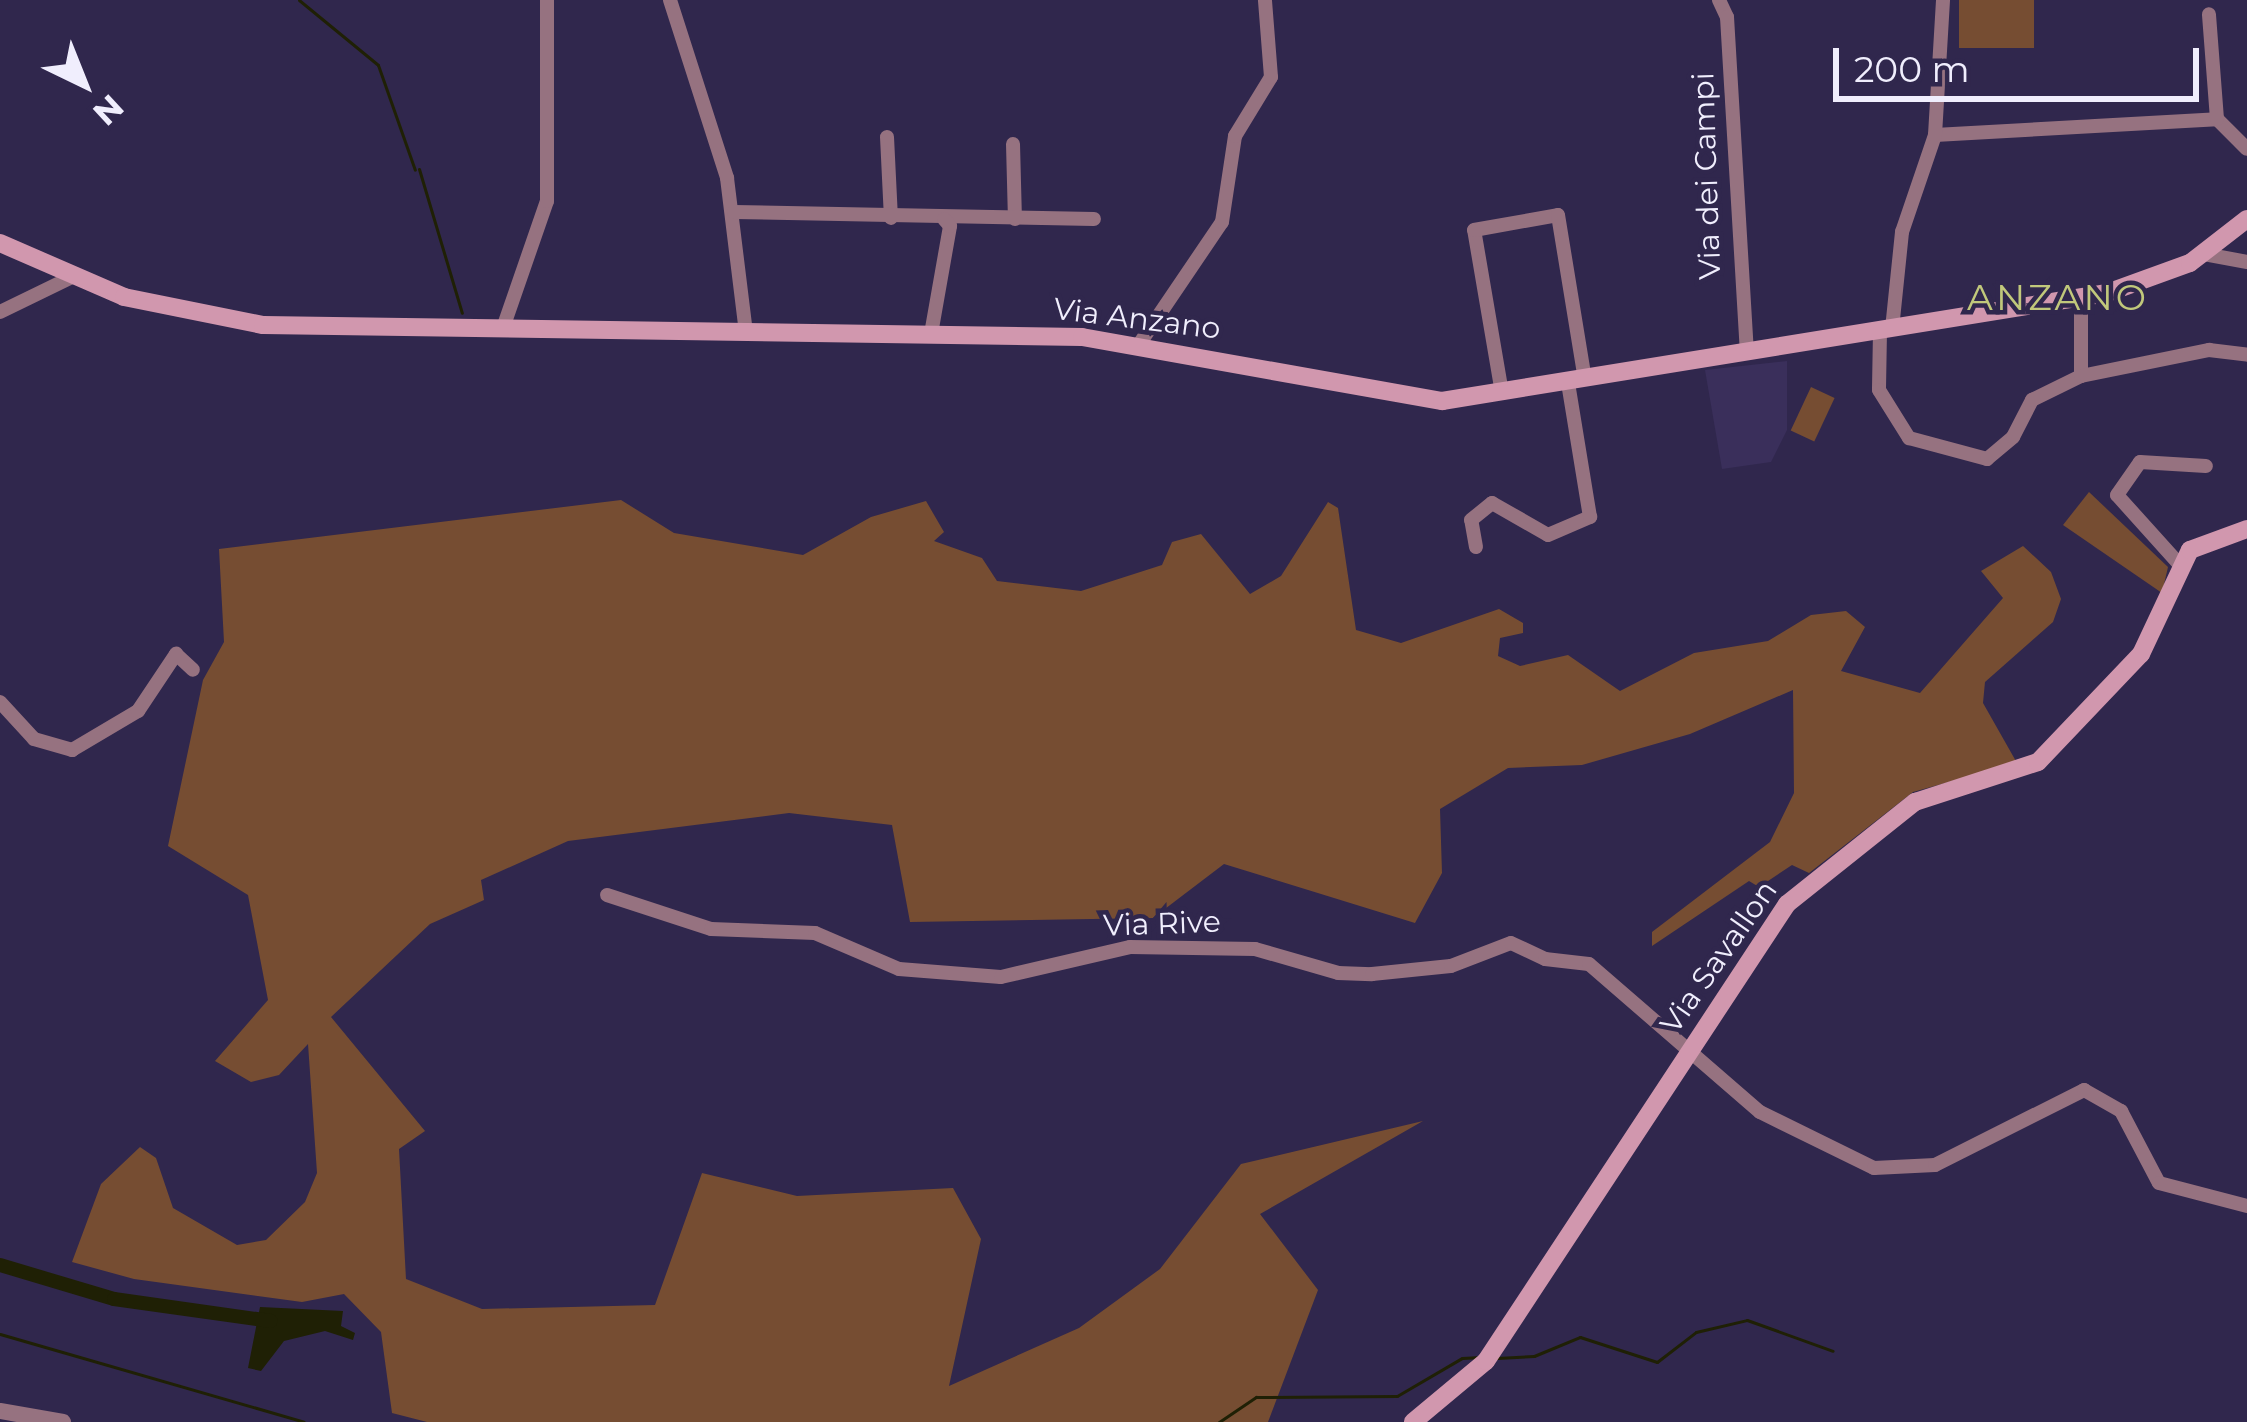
<!DOCTYPE html>
<html>
<head>
<meta charset="utf-8">
<style>
	body { margin:0 }
	#map { position:relative; width:2247px; height:1422px; overflow:hidden; background:#30274d; font-family:Montserrat,sans-serif }
	div>[style] { position:absolute }
	.built>* { inset:0; background:#3a2f5b }
	.green>* { inset:0; background:#764d32; transform-origin:0 0 }
	.water>* { inset:0; background:#1f2005 }
	.stream>* { height:3px; margin:-1.5px; padding:0 1.5px; transform-origin:1.5px; border-radius:1.5px; background:#1f2005 }
	.canal>* { height:14px; margin:-7px; padding:0 7px; transform-origin:7px; border-radius:7px; background:#1f2005 }
	.minor>* { height:14px; margin:-7px; padding:0 7px; transform-origin:7px; border-radius:7px; background:#967280 }
	.tertiary>* { height:16px; margin:-8px; padding:0 8px; transform-origin:8px; border-radius:8px; background:#967280 }
	.secondary>* { height:18px; margin:-9px; padding:0 9px; transform-origin:9px; border-radius:9px; background:#d197ae }
	span { translate:-50% -50%; white-space:nowrap; text-align:center; line-height:1.15; -webkit-text-stroke:9px #30274d; paint-order:stroke }
	.street-label { font-size:30px; color:#f0eefd }
	.quarter-label { font-size:36px; color:#c1c87b; letter-spacing:3px }
	.north { position:absolute; left:24px; top:24px; width:120px; height:120px; -webkit-text-stroke:9px #30274d; paint-order:stroke; rotate:137deg; font-size:33px; font-weight:700; line-height:48px; text-align:center; color:#f0eefd }
	.north::after { content:''; display:block; margin:auto; width:42px; height:54px; background:#f0eefd; clip-path:polygon(50% 0,100% 100%,50% 72%,0 100%) }
	.scale { position:absolute; left:1833px; top:48px; width:366px; height:54px; box-sizing:border-box; border:6px solid #f0eefd; border-top:0; padding-left:15px; font-size:36px; line-height:42px; white-space:nowrap; color:#f0eefd; -webkit-text-stroke:9px #30274d; paint-order:stroke }
</style>
</head>
<body>
<div id="map">
	<div class="built">
		<i style="clip-path:polygon(1787px 361px,1787px 430px,1771px 462px,1722px 469px,1705px 370px)"></i>
	</div>
	<div class="green">
		<i style="left:1959px;top:0;width:75px;height:48px"></i>
		<i style="left:1811px;top:387px;width:26px;height:48px;rotate:25deg"></i>
		<i style="clip-path:polygon(2089px 492px,2168px 567px,2162px 593px,2063px 525px)"></i>
		<i style="clip-path:polygon(621px 500px,674px 533px,803px 555px,871px 517px,926px 501px,944px 532px,934px 541px,982px 558px,997px 581px,1081px 591px,1162px 565px,1172px 542px,1201px 534px,1250px 594px,1281px 576px,1328px 502px,1338px 508px,1356px 630px,1401px 643px,1499px 609px,1523px 623px,1523px 633px,1500px 638px,1498px 656px,1520px 666px,1568px 655px,1620px 691px,1694px 653px,1768px 641px,1811px 615px,1846px 611px,1865px 627px,1841px 671px,1920px 693px,2003px 598px,1981px 571px,2023px 546px,2051px 572px,2061px 599px,2053px 622px,1985px 682px,1983px 703px,2017px 763px,1913px 792px,1809px 873px,1792px 865px,1759px 887px,1749px 881px,1652px 946px,1652px 932px,1770px 842px,1794px 793px,1793px 690px,1690px 734px,1582px 765px,1508px 768px,1440px 809px,1442px 873px,1415px 923px,1224px 864px,1153px 918px,910px 922px,892px 825px,789px 813px,568px 841px,481px 880px,484px 900px,430px 924px,331px 1017px,425px 1131px,399px 1149px,406px 1279px,482px 1309px,655px 1305px,702px 1173px,797px 1196px,953px 1188px,981px 1239px,949px 1386px,1079px 1328px,1160px 1269px,1241px 1164px,1423px 1121px,1260px 1214px,1318px 1290px,1268px 1422px,427px 1422px,392px 1413px,381px 1332px,344px 1294px,302px 1302px,134px 1279px,72px 1262px,101px 1184px,140px 1147px,156px 1158px,173px 1208px,237px 1245px,266px 1240px,305px 1202px,317px 1173px,308px 1044px,279px 1075px,251px 1082px,215px 1061px,268px 1000px,248px 895px,168px 846px,203px 680px,224px 642px,219px 549px)"></i>
	</div>
	<div class="water">
		<i style="clip-path:polygon(260px 1307px,343px 1311px,341px 1326px,355px 1333px,353px 1340px,325px 1331px,284px 1341px,261px 1371px,248px 1368px)"></i>
	</div>
	<div class="stream">
		<i style="left:299px;top:0;width:102px;rotate:39.4deg"></i>
		<i style="left:378px;top:65px;width:111px;rotate:70.6deg"></i>
		<i style="left:419px;top:169px;width:150px;rotate:73.4deg"></i>
		<i style="left:0;top:1334px;width:316px;rotate:16.1deg"></i>
		<i style="left:1497px;top:1358px;width:37px;rotate:-3deg"></i>
		<i style="left:1534px;top:1356px;width:50px;rotate:-22.4deg"></i>
		<i style="left:1580px;top:1337px;width:81px;rotate:18deg"></i>
		<i style="left:1657px;top:1362px;width:49px;rotate:-37.6deg"></i>
		<i style="left:1696px;top:1332px;width:52px;rotate:-13.2deg"></i>
		<i style="left:1747px;top:1320px;width:91px;rotate:19.8deg"></i>
		<i style="left:1219px;top:1422px;width:45px;rotate:-34deg"></i>
		<i style="left:1256px;top:1397px;width:141px;rotate:-0.4deg"></i>
		<i style="left:1397px;top:1396px;width:75px;rotate:-30.3deg"></i>
		<i style="left:1462px;top:1358px;width:19px;rotate:-3deg"></i>
	</div>
	<div class="canal">
		<i style="left:0;top:1265px;width:119px;rotate:16.6deg"></i>
		<i style="left:114px;top:1299px;width:158px;rotate:8deg"></i>
	</div>
	<div class="minor">
		<i style="left:670px;top:0;width:187px;rotate:72.2deg"></i>
		<i style="left:727px;top:178px;width:155px;rotate:83deg"></i>
		<i style="left:1719px;top:0;width:19px;rotate:65deg"></i>
		<i style="left:1727px;top:17px;width:336px;rotate:86.6deg"></i>
		<i style="left:2217px;top:119px;width:42px;rotate:45deg"></i>
		<i style="left:1935px;top:135px;width:282px;rotate:-3.2deg"></i>
		<i style="left:2217px;top:119px;width:105px;rotate:-94.4deg"></i>
		<i style="left:887px;top:137px;width:81px;rotate:87.2deg"></i>
		<i style="left:1013px;top:144px;width:75px;rotate:88.5deg"></i>
		<i style="left:734px;top:212px;width:360px;rotate:1.1deg"></i>
		<i style="left:2204px;top:254px;width:44px;rotate:10.5deg"></i>
		<i style="left:0;top:312px;width:80px;rotate:-25.9deg"></i>
		<i style="left:503px;top:328px;width:134px;rotate:-70.9deg"></i>
		<i style="left:547px;top:201px;width:201px;rotate:-90deg"></i>
		<i style="left:1892px;top:329px;width:98px;rotate:-84.1deg"></i>
		<i style="left:1902px;top:232px;width:102px;rotate:-71.2deg"></i>
		<i style="left:1935px;top:135px;width:135px;rotate:-86.6deg"></i>
		<i style="left:1880px;top:331px;width:59px;rotate:91deg"></i>
		<i style="left:1879px;top:390px;width:57px;rotate:58deg"></i>
		<i style="left:1909px;top:438px;width:81px;rotate:15.1deg"></i>
		<i style="left:1987px;top:459px;width:34px;rotate:-40deg"></i>
		<i style="left:2013px;top:437px;width:42px;rotate:-62.8deg"></i>
		<i style="left:2032px;top:400px;width:55px;rotate:-26.1deg"></i>
		<i style="left:2081px;top:376px;width:78px;rotate:-90deg"></i>
		<i style="left:931px;top:334px;width:110px;rotate:-80deg"></i>
		<i style="left:950px;top:226px;width:9px;rotate:-131deg"></i>
		<i style="left:1140px;top:343px;width:146px;rotate:-55.9deg"></i>
		<i style="left:1222px;top:222px;width:87px;rotate:-81.4deg"></i>
		<i style="left:1235px;top:136px;width:69px;rotate:-58.6deg"></i>
		<i style="left:1271px;top:77px;width:77px;rotate:-94.5deg"></i>
		<i style="left:2081px;top:376px;width:131px;rotate:-11.5deg"></i>
		<i style="left:2209px;top:350px;width:38px;rotate:7deg"></i>
		<i style="left:1502px;top:393px;width:165px;rotate:-99.7deg"></i>
		<i style="left:1474px;top:230px;width:85px;rotate:-10.1deg"></i>
		<i style="left:1558px;top:215px;width:166px;rotate:80.7deg"></i>
		<i style="left:1476px;top:547px;width:27px;rotate:-100deg"></i>
		<i style="left:1471px;top:520px;width:27px;rotate:-39deg"></i>
		<i style="left:1492px;top:503px;width:64px;rotate:29.7deg"></i>
		<i style="left:1548px;top:535px;width:46px;rotate:-23.2deg"></i>
		<i style="left:1590px;top:517px;width:137px;rotate:-99.3deg"></i>
		<i style="left:2180px;top:565px;width:94px;rotate:-132deg"></i>
		<i style="left:2117px;top:495px;width:40px;rotate:-55.1deg"></i>
		<i style="left:2140px;top:462px;width:66px;rotate:3.5deg"></i>
		<i style="left:0;top:702px;width:50px;rotate:47.4deg"></i>
		<i style="left:34px;top:739px;width:40px;rotate:16deg"></i>
		<i style="left:72px;top:750px;width:77px;rotate:-30.6deg"></i>
		<i style="left:138px;top:711px;width:69px;rotate:-56.3deg"></i>
		<i style="left:176px;top:654px;width:23px;rotate:43deg"></i>
		<i style="left:607px;top:895px;width:109px;rotate:18.1deg"></i>
		<i style="left:711px;top:929px;width:104px;rotate:2.2deg"></i>
		<i style="left:815px;top:933px;width:91px;rotate:23.2deg"></i>
		<i style="left:899px;top:969px;width:102px;rotate:4.5deg"></i>
		<i style="left:1001px;top:977px;width:132px;rotate:-13.1deg"></i>
		<i style="left:1130px;top:947px;width:125px;rotate:0.9deg"></i>
		<i style="left:1255px;top:949px;width:86px;rotate:16.1deg"></i>
		<i style="left:1338px;top:973px;width:34px;rotate:2deg"></i>
		<i style="left:1372px;top:974px;width:79px;rotate:-5.8deg"></i>
		<i style="left:1451px;top:966px;width:64px;rotate:-21deg"></i>
		<i style="left:1511px;top:943px;width:38px;rotate:25deg"></i>
		<i style="left:1545px;top:959px;width:44px;rotate:6.5deg"></i>
		<i style="left:1589px;top:964px;width:226px;rotate:40.9deg"></i>
		<i style="left:1760px;top:1112px;width:127px;rotate:26.2deg"></i>
		<i style="left:1874px;top:1168px;width:61px;rotate:-2.8deg"></i>
		<i style="left:1935px;top:1165px;width:167px;rotate:-26.7deg"></i>
		<i style="left:2084px;top:1090px;width:43px;rotate:29.6deg"></i>
		<i style="left:2121px;top:1111px;width:81px;rotate:62.2deg"></i>
		<i style="left:2159px;top:1183px;width:91px;rotate:14.6deg"></i>
	</div>
	<div class="tertiary">
		<i style="left:0;top:1411px;width:64px;rotate:9.9deg"></i>
	</div>
	<div class="secondary">
		<i style="left:0;top:243px;width:135px;rotate:23.5deg"></i>
		<i style="left:124px;top:297px;width:142px;rotate:11.4deg"></i>
		<i style="left:263px;top:325px;width:819px;rotate:0.84deg"></i>
		<i style="left:1082px;top:337px;width:366px;rotate:10.1deg"></i>
		<i style="left:1442px;top:401px;width:674px;rotate:-9.22deg"></i>
		<i style="left:2107px;top:293px;width:88px;rotate:-19.9deg"></i>
		<i style="left:2190px;top:263px;width:72px;rotate:-37.7deg"></i>
		<i style="left:1413px;top:1422px;width:95px;rotate:-39.9deg"></i>
		<i style="left:1486px;top:1361px;width:547px;rotate:-56.63deg"></i>
		<i style="left:1787px;top:904px;width:164px;rotate:-38.6deg"></i>
		<i style="left:1915px;top:802px;width:129px;rotate:-18deg"></i>
		<i style="left:2038px;top:762px;width:149px;rotate:-46.4deg"></i>
		<i style="left:2141px;top:654px;width:115px;rotate:-64.8deg"></i>
		<i style="left:2190px;top:550px;width:61px;rotate:-20.2deg"></i>
	</div>
	<div class="street-label">
		<span style="left:1707px;top:176px;rotate:-92deg">Via dei Campi</span>
		<span style="left:1137px;top:319px;rotate:7deg">Via Anzano</span>
		<span style="left:1162px;top:924px;rotate:-2deg">Via Rive</span>
		<span style="left:1719px;top:957px;rotate:-55deg">Via Savallon</span>
	</div>
	<div class="quarter-label">
		<span style="left:2058px;top:298px">ANZANO</span>
	</div>
	<div class="north">N</div>
	<div class="scale">200 m</div>
</div>
</body>
</html>
